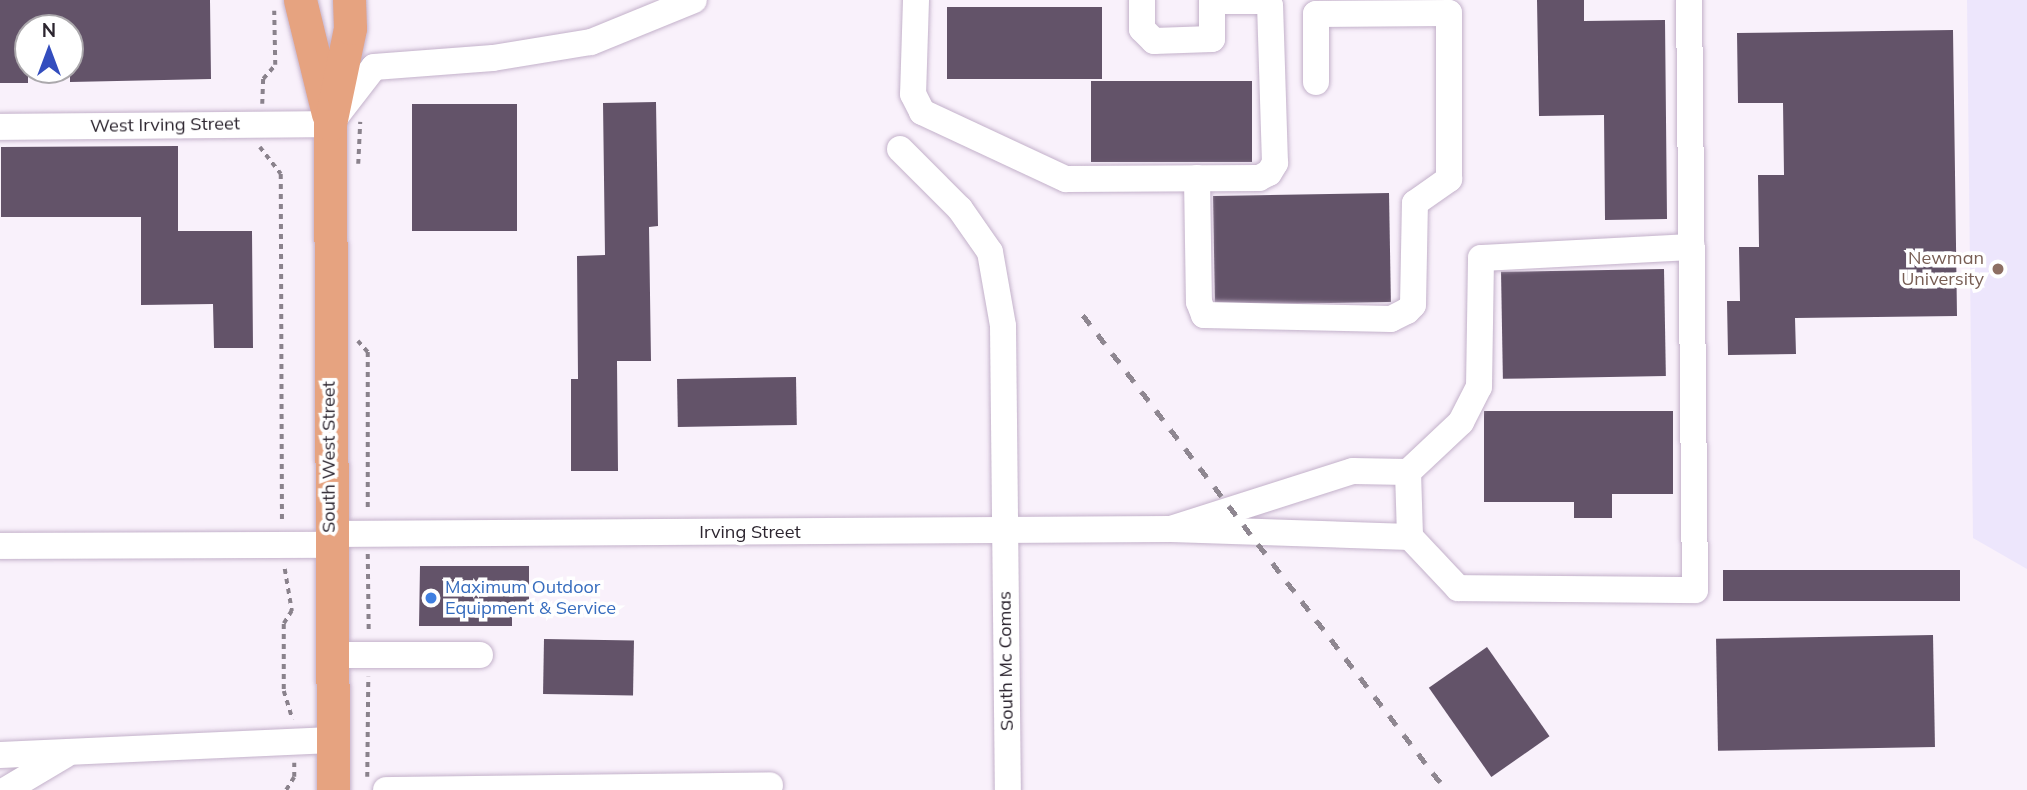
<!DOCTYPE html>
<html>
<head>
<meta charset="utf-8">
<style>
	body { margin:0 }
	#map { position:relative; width:2027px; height:790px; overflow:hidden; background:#f9f1fb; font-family:Mulish,sans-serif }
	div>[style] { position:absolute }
	.education>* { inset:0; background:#ede6fc }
	.building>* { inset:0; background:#635369; transform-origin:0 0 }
	.path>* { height:3.5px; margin-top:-1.75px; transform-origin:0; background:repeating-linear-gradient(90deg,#8a828c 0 5px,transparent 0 10px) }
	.roads { filter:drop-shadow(0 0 2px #c3b1ca) drop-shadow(0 0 2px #c3b1ca) }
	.minor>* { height:26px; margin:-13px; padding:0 13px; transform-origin:13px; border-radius:13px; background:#fff }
	.major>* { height:33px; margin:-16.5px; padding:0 16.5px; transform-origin:16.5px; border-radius:16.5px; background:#e6a380 }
	.rail>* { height:5px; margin-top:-2.5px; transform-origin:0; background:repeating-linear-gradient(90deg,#8f8791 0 12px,transparent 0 24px) }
	.dots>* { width:19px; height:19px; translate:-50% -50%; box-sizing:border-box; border:4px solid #fff; border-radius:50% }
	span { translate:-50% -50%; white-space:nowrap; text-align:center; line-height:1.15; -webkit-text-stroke:7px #fff; paint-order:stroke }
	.street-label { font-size:18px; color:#2c252f }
	.education-label { font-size:18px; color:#785e54 }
	.right { translate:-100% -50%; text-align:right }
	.shop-label { font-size:18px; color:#366cbe }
	.left { translate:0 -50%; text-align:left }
	.north { position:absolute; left:14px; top:14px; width:70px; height:70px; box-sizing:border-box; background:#fff; border:2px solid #aba8ac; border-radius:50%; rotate:0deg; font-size:19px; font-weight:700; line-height:28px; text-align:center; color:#2c252f }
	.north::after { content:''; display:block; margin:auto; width:24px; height:32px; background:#334dbe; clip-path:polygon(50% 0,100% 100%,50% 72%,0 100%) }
</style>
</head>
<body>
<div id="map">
	<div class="education">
		<i style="clip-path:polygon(1967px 0,2027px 0,2027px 569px,1973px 538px)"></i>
	</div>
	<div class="building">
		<i style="clip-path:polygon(0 0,210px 0,211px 79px,70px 82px,70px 28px,28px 28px,28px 83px,0 83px)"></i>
		<i style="clip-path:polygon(1537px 0,1584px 0,1584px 21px,1665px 20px,1667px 219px,1605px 220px,1604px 115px,1539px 116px)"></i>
		<i style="left:947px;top:7px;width:155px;height:72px"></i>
		<i style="clip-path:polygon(1953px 30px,1957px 316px,1795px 318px,1796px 354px,1728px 355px,1727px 301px,1740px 301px,1739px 247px,1759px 247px,1758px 175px,1784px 175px,1783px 103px,1738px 103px,1737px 33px)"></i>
		<i style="left:1252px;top:81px;width:81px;height:161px;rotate:90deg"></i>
		<i style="clip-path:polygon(656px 102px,658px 226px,649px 227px,651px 361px,617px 361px,618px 471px,571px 471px,571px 379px,578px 379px,577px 256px,605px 255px,603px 103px)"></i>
		<i style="left:412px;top:104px;width:105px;height:127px"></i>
		<i style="clip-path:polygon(178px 146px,178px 231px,252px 231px,253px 348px,214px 348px,213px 304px,141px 305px,141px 217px,1px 217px,1px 147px)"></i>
		<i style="left:1389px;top:193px;width:109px;height:176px;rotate:89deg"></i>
		<i style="left:1664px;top:269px;width:107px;height:163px;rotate:89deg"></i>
		<i style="left:796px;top:377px;width:48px;height:119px;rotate:89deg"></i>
		<i style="clip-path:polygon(1484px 411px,1673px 411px,1673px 494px,1612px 494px,1612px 518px,1574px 518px,1574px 502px,1484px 502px)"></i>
		<i style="clip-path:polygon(420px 566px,529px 566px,529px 615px,512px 615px,512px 626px,419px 626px)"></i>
		<i style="left:1960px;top:570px;width:31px;height:237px;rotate:90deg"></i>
		<i style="left:1933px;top:635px;width:112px;height:217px;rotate:89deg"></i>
		<i style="left:544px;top:639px;width:90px;height:55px;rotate:1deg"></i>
		<i style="left:1487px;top:647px;width:109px;height:71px;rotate:55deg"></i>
	</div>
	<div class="path">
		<i style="left:262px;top:104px;width:25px;rotate:-88deg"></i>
		<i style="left:263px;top:79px;width:18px;rotate:-49deg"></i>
		<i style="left:275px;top:65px;width:54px;rotate:-91.1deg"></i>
		<i style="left:260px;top:147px;width:34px;rotate:52deg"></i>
		<i style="left:281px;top:174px;width:349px;rotate:89.8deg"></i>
		<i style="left:358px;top:164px;width:42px;rotate:-87.3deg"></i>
		<i style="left:358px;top:341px;width:15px;rotate:48deg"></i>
		<i style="left:368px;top:352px;width:159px;rotate:90deg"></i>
		<i style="left:368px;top:554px;width:80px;rotate:89.3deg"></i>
		<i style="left:285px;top:569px;width:43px;rotate:80.5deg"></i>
		<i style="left:292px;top:611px;width:15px;rotate:122deg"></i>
		<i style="left:284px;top:624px;width:67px;rotate:90deg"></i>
		<i style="left:284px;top:691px;width:30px;rotate:73deg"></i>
		<i style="left:367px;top:777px;width:100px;rotate:-89.4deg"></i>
		<i style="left:286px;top:790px;width:15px;rotate:-58deg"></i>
		<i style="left:294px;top:777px;width:14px;rotate:-90deg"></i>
	</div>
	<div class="roads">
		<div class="minor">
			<i style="left:916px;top:0;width:94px;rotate:91.8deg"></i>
			<i style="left:913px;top:94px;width:20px;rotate:63deg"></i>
			<i style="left:922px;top:112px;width:159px;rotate:25deg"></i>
			<i style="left:1066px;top:179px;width:193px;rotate:-0.3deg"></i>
			<i style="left:1259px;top:178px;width:11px;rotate:-27deg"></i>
			<i style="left:1269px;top:173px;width:12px;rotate:-59deg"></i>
			<i style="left:1275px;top:163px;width:157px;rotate:-91.8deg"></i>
			<i style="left:1270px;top:6px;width:7px;rotate:-135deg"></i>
			<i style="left:1265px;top:1px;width:53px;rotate:180deg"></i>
			<i style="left:1212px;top:1px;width:38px;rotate:90deg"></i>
			<i style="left:1212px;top:39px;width:58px;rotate:178deg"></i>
			<i style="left:1154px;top:41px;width:17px;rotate:-135deg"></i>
			<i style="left:1142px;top:29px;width:29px;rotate:-90deg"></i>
			<i style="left:0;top:127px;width:330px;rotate:-0.5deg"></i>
			<i style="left:330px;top:124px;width:72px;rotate:-52.3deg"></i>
			<i style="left:374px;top:67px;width:119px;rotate:-4.3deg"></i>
			<i style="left:493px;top:58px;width:99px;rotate:-9.3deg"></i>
			<i style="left:591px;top:42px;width:111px;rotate:-22.2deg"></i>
			<i style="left:900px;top:149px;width:85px;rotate:45deg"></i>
			<i style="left:960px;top:209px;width:52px;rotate:55.1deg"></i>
			<i style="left:990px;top:252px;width:75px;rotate:80deg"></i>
			<i style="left:1003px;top:326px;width:464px;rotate:89.4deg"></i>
			<i style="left:1197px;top:178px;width:124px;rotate:89.1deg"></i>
			<i style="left:1199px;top:302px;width:14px;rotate:69deg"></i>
			<i style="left:1204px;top:315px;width:187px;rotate:1.2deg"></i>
			<i style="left:1391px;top:319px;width:18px;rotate:-27deg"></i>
			<i style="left:1407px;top:311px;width:8px;rotate:-45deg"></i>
			<i style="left:1413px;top:305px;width:102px;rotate:-88.9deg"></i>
			<i style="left:1415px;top:203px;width:42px;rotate:-35.2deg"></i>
			<i style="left:1449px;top:179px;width:166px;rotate:-90deg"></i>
			<i style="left:1449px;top:13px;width:133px;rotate:179.6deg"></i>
			<i style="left:1316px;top:14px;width:68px;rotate:90deg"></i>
			<i style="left:1408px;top:472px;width:73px;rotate:-43.3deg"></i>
			<i style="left:1461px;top:422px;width:39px;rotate:-63deg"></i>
			<i style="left:1479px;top:387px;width:129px;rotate:-89.1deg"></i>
			<i style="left:1481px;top:258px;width:211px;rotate:-3deg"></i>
			<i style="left:329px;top:534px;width:842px;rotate:-0.34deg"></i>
			<i style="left:1410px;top:537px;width:239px;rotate:-178.1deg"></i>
			<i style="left:1171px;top:529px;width:191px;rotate:-17.7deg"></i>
			<i style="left:1353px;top:471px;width:55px;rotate:1deg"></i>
			<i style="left:1408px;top:472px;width:65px;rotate:88.2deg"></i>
			<i style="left:1410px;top:537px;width:70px;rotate:46.7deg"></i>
			<i style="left:1458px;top:588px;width:237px;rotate:0.5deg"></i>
			<i style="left:1695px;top:590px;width:590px;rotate:-90.58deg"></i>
			<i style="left:0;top:546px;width:329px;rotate:-0.2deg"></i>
			<i style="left:331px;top:655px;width:149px"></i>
			<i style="left:0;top:755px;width:332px;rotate:-2.6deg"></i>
			<i style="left:6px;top:790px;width:69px;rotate:-30.7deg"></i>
			<i style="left:386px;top:790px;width:384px;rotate:-0.7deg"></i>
		</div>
		<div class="major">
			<i style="left:300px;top:0;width:117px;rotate:76.2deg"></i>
			<i style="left:333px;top:790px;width:666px;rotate:-90.26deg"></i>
			<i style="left:330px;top:124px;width:98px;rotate:-78.2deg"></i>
			<i style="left:350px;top:28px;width:28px;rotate:-92deg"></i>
		</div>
	</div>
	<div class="rail">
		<i style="left:1083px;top:315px;width:598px;rotate:52.61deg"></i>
	</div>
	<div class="dots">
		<i style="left:1998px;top:269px;background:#8d6e63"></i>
		<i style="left:431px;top:598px;background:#3f7fe0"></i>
	</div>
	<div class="street-label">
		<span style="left:165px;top:125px;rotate:-1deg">West Irving Street</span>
		<span style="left:329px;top:457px;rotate:-90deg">South West Street</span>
		<span style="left:750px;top:532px">Irving Street</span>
		<span style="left:1006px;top:661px;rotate:-91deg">South Mc Comas</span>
	</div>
	<div class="education-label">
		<span class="right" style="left:1984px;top:269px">Newman<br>University</span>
	</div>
	<div class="shop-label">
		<span class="left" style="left:445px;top:598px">Maximum Outdoor<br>Equipment &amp; Service</span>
	</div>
	<div class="north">N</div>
</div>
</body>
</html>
